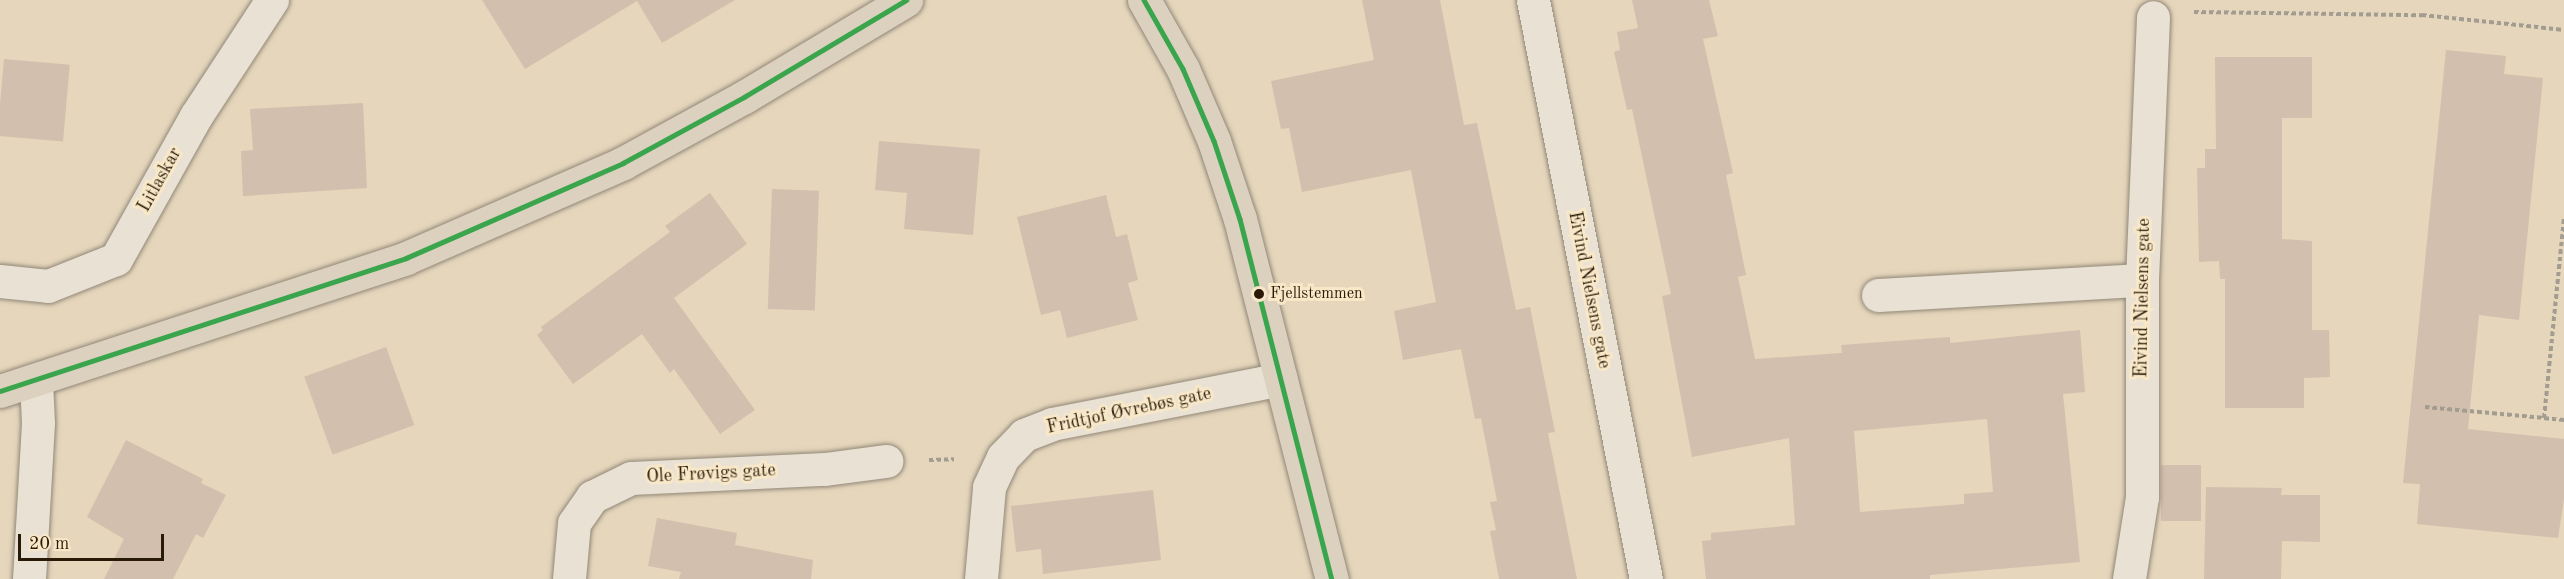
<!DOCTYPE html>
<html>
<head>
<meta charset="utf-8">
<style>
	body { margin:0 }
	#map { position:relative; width:2564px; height:579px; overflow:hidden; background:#e5d6bc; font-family:"Old Standard TT",serif }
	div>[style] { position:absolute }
	.building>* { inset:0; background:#d3bfad; transform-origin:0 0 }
	.path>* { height:4px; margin-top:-2px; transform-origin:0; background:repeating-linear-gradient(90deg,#a39c91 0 4.5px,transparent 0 7.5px) }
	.roads { filter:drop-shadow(0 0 2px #928777) drop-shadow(0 0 2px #928777) }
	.minor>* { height:33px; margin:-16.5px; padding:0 16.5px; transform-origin:16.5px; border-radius:16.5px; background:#e8e1d4 }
	.major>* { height:33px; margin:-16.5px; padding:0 16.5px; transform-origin:16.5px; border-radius:16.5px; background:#dcd1bf }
	.bus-1>* { height:4.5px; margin:-2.25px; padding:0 2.25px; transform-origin:2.25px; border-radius:2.25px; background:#3aa54c }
	.dots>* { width:16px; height:16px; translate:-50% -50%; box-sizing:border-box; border:3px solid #f9e8c8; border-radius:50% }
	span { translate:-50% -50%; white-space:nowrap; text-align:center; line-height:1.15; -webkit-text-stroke:6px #f9e8c8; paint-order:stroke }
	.bus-label { font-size:16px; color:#281a07 }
	.left { translate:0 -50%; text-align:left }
	.street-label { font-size:18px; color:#281a07 }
	.scale { position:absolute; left:18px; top:534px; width:146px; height:27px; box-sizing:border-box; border:3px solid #281a07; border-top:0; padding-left:8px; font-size:18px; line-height:21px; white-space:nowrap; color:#281a07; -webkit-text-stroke:4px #f9e8c8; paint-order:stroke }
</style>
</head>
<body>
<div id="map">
	<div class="building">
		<i style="clip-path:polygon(482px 0,735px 0,662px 43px,637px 1px,525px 69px)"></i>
		<i style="clip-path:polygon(1362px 0,1440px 0,1464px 125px,1477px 123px,1516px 310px,1530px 307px,1555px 432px,1548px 433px,1577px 579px,1499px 579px,1490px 531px,1496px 530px,1490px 502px,1497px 501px,1481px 418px,1475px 419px,1461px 349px,1403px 360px,1394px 311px,1436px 302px,1411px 170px,1302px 192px,1289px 128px,1281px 129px,1271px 81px,1374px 60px)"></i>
		<i style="clip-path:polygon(evenodd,1632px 0,1709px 0,1718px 36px,1703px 39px,1733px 173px,1726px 175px,1746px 275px,1738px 277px,1755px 359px,1842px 353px,1841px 345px,1950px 337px,1950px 343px,2080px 330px,2085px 392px,2063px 394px,2080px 562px,1930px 575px,1930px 579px,1706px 579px,1702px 541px,1711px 540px,1711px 533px,1795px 525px,1789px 438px,1692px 457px,1662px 296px,1671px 294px,1632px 109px,1627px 110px,1614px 52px,1620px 50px,1617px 32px,1638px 28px,1632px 0,1987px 419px,1993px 492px,1964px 494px,1964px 504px,1860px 512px,1854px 431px,1987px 419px)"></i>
		<i style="clip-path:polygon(2446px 50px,2506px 56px,2504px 74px,2543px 78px,2519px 320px,2479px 315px,2468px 429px,2564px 439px,2564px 499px,2558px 538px,2417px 524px,2420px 484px,2403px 483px)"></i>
		<i style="clip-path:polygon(2215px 57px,2312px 57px,2312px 118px,2282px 118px,2282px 239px,2312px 241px,2312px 330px,2329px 330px,2330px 377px,2304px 378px,2304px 408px,2225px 408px,2225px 279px,2220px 279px,2219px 261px,2199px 262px,2197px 168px,2205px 168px,2205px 149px,2216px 149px)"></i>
		<i style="left:4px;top:59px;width:66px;height:77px;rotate:5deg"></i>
		<i style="clip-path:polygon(363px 103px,367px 188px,243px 196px,241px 151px,253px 150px,250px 109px)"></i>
		<i style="clip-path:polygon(879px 141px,980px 149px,973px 235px,904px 229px,907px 193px,875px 190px)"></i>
		<i style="left:772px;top:189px;width:47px;height:120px;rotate:2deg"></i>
		<i style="clip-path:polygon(710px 193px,747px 244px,674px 298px,755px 410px,720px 434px,674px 369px,670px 373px,642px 334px,573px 384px,537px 335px,543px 330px,541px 327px,670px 232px,665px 226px)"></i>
		<i style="clip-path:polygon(1106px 195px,1116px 237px,1127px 234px,1138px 280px,1128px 283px,1138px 320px,1067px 338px,1060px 310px,1041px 315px,1017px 217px)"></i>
		<i style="left:386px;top:347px;width:83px;height:87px;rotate:70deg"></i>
		<i style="clip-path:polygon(126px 440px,203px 479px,201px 483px,226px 495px,203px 538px,196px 534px,173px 579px,104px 579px,124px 539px,87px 517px)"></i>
		<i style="left:2161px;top:465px;width:40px;height:56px"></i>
		<i style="clip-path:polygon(2206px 487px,2282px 488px,2281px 495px,2320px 495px,2320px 542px,2282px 541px,2281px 579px,2204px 579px)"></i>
		<i style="clip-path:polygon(1153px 490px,1161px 560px,1043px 574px,1041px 549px,1016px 552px,1011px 506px)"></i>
		<i style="clip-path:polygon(657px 518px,737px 533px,735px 545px,813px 560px,811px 579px,679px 579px,681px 572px,648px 566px)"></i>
	</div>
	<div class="path">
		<i style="left:2194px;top:12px;width:228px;rotate:0.8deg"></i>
		<i style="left:2422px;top:15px;width:143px;rotate:6deg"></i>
		<i style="left:2425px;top:407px;width:140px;rotate:5.3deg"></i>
		<i style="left:2544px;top:418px;width:200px;rotate:-84.3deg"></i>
		<i style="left:929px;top:460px;width:25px;rotate:-2deg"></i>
	</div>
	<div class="roads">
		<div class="minor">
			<i style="left:1533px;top:0;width:590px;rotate:78.96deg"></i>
			<i style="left:0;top:281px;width:48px;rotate:5.9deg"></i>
			<i style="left:48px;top:286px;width:73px;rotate:-21.7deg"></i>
			<i style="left:116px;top:259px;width:164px;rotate:-60.8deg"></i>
			<i style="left:196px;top:116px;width:139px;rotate:-56.8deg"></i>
			<i style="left:1878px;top:295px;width:264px;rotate:-3.3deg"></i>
			<i style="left:29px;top:579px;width:156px;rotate:-86.7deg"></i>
			<i style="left:38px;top:423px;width:43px;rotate:-92.7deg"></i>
			<i style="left:569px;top:579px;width:56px;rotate:-84.9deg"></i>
			<i style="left:574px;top:523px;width:32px;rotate:-55deg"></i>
			<i style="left:592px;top:497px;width:43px;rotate:-26deg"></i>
			<i style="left:631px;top:478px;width:194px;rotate:-2.7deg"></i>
			<i style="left:825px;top:469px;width:62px;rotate:-7.5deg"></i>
			<i style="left:981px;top:579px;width:92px;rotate:-85deg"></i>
			<i style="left:989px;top:487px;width:33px;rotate:-65deg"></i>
			<i style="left:1003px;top:457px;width:30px;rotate:-46deg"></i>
			<i style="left:1024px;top:435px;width:30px;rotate:-21deg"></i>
			<i style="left:1052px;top:424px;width:233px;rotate:-11.1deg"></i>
			<i style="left:2129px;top:579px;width:83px;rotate:-81deg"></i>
			<i style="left:2142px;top:497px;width:217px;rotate:-90deg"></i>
			<i style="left:2142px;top:280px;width:263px;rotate:-87.6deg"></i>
		</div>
		<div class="major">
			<i style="left:1144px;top:0;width:79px;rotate:60.5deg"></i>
			<i style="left:1183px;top:69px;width:78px;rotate:66.7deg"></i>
			<i style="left:1214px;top:141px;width:82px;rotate:71.6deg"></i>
			<i style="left:1240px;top:219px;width:372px;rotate:75.7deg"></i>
			<i style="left:0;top:391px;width:427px;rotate:-18.1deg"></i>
			<i style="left:406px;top:258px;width:237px;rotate:-23.6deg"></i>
			<i style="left:623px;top:163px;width:138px;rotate:-28.6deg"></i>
			<i style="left:744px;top:97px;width:189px;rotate:-30.9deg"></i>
		</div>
	</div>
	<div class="bus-1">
		<i style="left:1144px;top:0;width:79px;rotate:60.5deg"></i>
		<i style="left:1183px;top:69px;width:78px;rotate:66.7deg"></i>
		<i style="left:1214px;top:141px;width:82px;rotate:71.6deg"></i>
		<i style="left:1240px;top:219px;width:372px;rotate:75.7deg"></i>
		<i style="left:0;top:391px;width:427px;rotate:-18.1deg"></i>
		<i style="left:406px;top:258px;width:237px;rotate:-23.6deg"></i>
		<i style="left:623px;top:163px;width:138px;rotate:-28.6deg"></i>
		<i style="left:744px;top:97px;width:189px;rotate:-30.9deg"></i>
	</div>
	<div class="dots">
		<i style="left:1259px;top:294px;background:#281a07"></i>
	</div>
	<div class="bus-label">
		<span class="left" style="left:1270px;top:294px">Fjellstemmen</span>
	</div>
	<div class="street-label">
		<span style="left:160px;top:180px;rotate:-61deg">Litlaskar</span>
		<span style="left:1589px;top:290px;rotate:79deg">Eivind Nielsens gate</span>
		<span style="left:2143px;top:298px;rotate:-89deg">Eivind Nielsens gate</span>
		<span style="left:1129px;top:411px;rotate:-12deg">Fridtjof Øvrebøs gate</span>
		<span style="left:711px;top:474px;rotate:-3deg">Ole Frøvigs gate</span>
	</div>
	<div class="scale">20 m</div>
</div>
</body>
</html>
